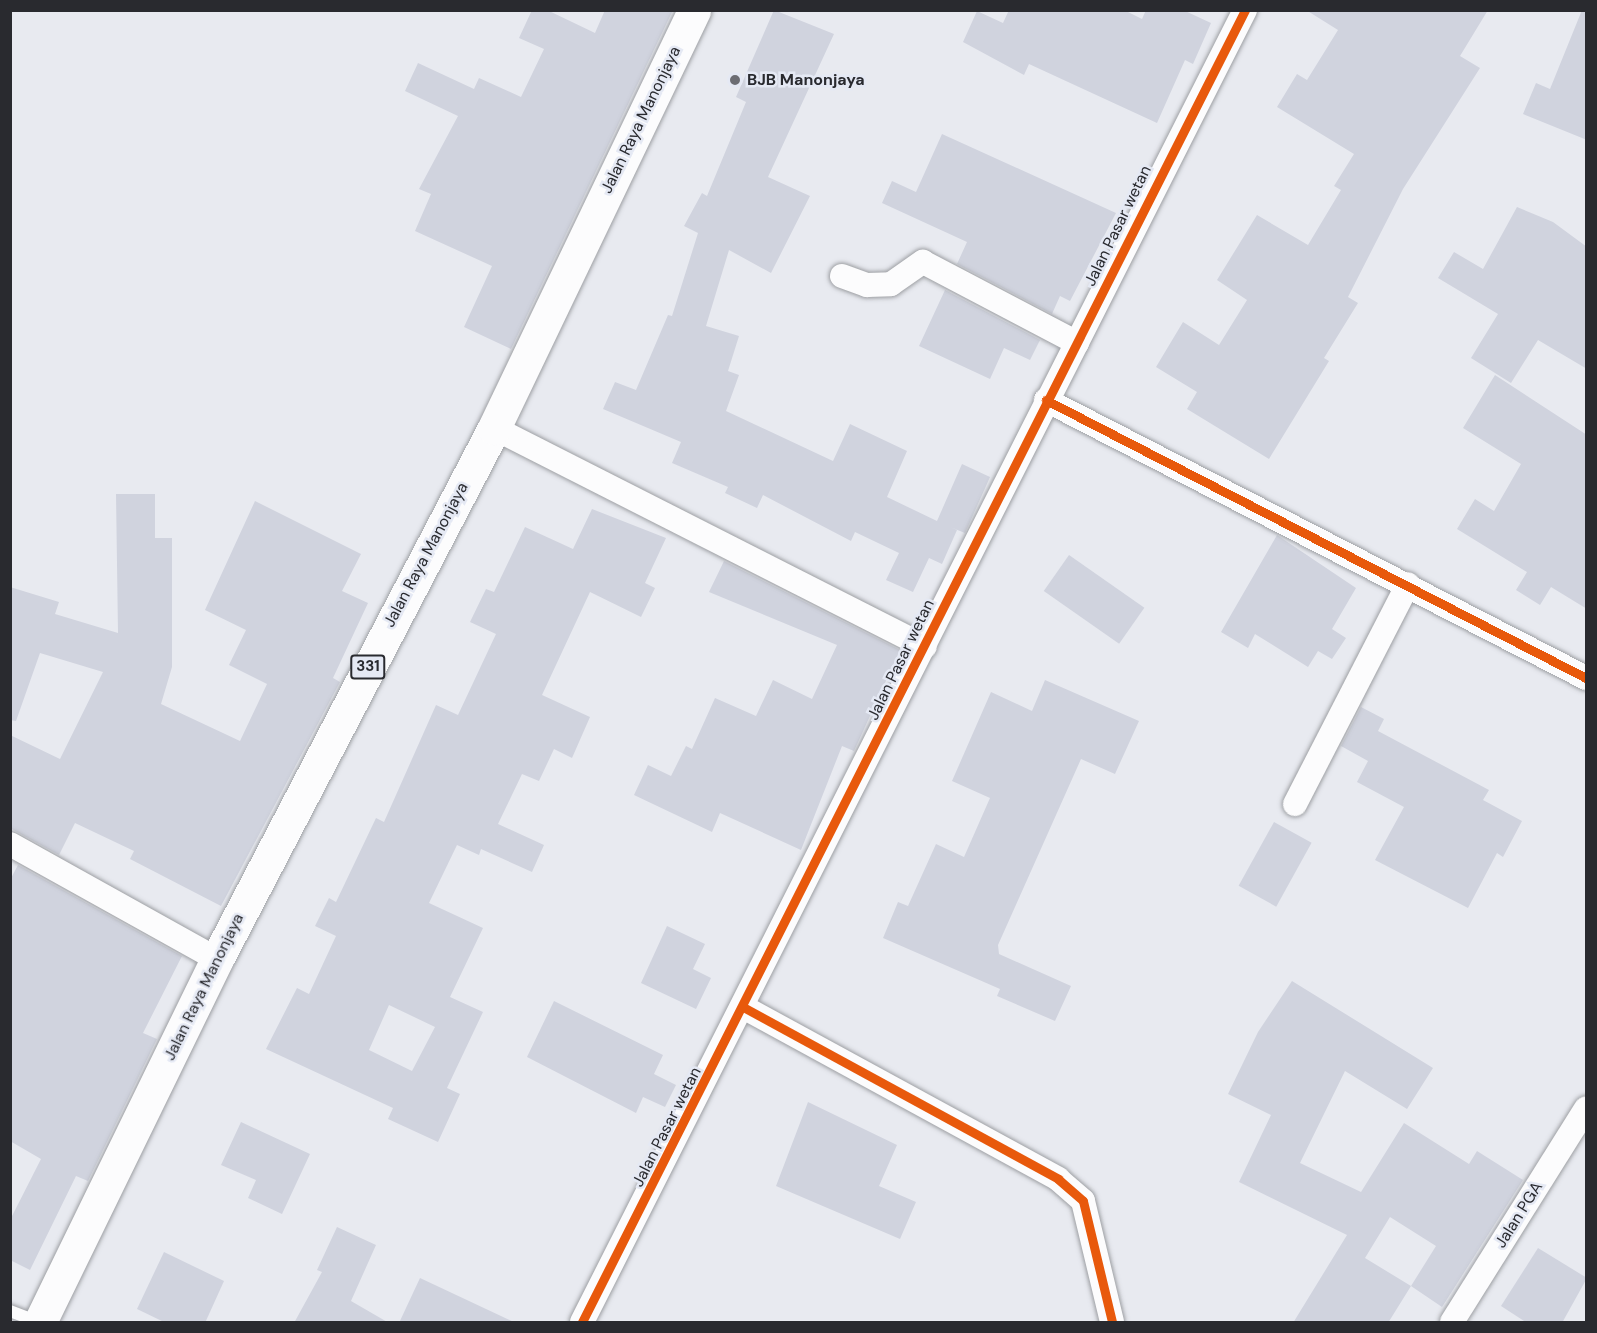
<!DOCTYPE html>
<html>
<head>
<meta charset="utf-8">
<style>
	body { margin:0 }
	#map { position:relative; width:1597px; height:1333px; overflow:hidden; background:#e8eaf0; font-family:"DM Sans",sans-serif }
	div>[style] { position:absolute }
	.building>* { inset:0; background:#d0d3de; transform-origin:0 0 }
	.roads { filter:drop-shadow(0 0 2px #9d9fa3) drop-shadow(0 0 2px #9d9fa3) }
	.lane>* { height:12px; margin:-6px; padding:0 6px; transform-origin:6px; border-radius:6px; background:#fcfcfd }
	.street>* { height:24px; margin:-12px; padding:0 12px; transform-origin:12px; border-radius:12px; background:#fcfcfd }
	.primary>* { height:33px; margin:-16.5px; padding:0 16.5px; transform-origin:16.5px; border-radius:16.5px; background:#fcfcfd }
	.cycleway>* { height:9px; margin:-4.5px; padding:0 4.5px; transform-origin:4.5px; border-radius:4.5px; background:#e8590c }
	.dots>* { width:16px; height:16px; translate:-50% -50%; box-sizing:border-box; border:3px solid #e5e9f4; border-radius:50% }
	span { translate:-50% -50%; white-space:nowrap; text-align:center; line-height:1.15; -webkit-text-stroke:5px #e5e9f4; paint-order:stroke }
	.shield-label span { padding:2px 4px; background:#e5e9f4; border:2px solid; border-radius:4px; -webkit-text-stroke-width:0 }
	.shield-label { font-size:15px; color:#292a2f; font-weight:700 }
	.poi-label { font-size:16px; color:#292a2f; font-weight:700 }
	.left { translate:0 -50%; text-align:left }
	.street-label { font-size:16px; color:#292a2f }
	.frame { position:absolute; inset:0; border:12px solid #292a2f; pointer-events:none }
</style>
</head>
<body>
<div id="map">
	<div class="building">
		<i style="clip-path:polygon(532px 10px,547px 10px,595px 33px,605px 10px,673px 10px,511px 349px,464px 327px,492px 266px,415px 231px,431px 194px,419px 189px,458px 116px,405px 91px,418px 63px,474px 89px,479px 78px,521px 97px,544px 49px,519px 38px)"></i>
		<i style="clip-path:polygon(774px 10px,834px 34px,768px 177px,810px 196px,771px 273px,729px 250px,706px 326px,739px 336px,728px 371px,739px 375px,726px 411px,833px 461px,850px 424px,907px 451px,887px 497px,937px 521px,962px 464px,990px 477px,965px 533px,950px 527px,957px 530px,942px 564px,929px 558px,913px 592px,886px 580px,899px 553px,855px 532px,851px 541px,763px 495px,757px 508px,725px 493px,728px 487px,672px 463px,681px 442px,603px 409px,615px 382px,636px 390px,668px 315px,672px 316px,698px 233px,684px 226px,702px 193px,707px 196px,746px 102px,736px 97px)"></i>
		<i style="clip-path:polygon(1009px 10px,1124px 10px,1142px 19px,1146px 10px,1183px 10px,1211px 23px,1193px 64px,1185px 60px,1157px 123px,1029px 64px,1024px 75px,963px 42px,977px 11px,1003px 23px)"></i>
		<i style="clip-path:polygon(1306px 10px,1488px 10px,1460px 56px,1480px 68px,1403px 189px,1348px 297px,1358px 303px,1324px 358px,1329px 361px,1269px 459px,1187px 409px,1197px 392px,1156px 367px,1183px 322px,1219px 345px,1247px 300px,1217px 280px,1257px 215px,1308px 245px,1341px 190px,1334px 186px,1354px 154px,1277px 107px,1297px 74px,1307px 80px,1338px 30px)"></i>
		<i style="clip-path:polygon(1582px 10px,1587px 10px,1587px 140px,1523px 114px,1536px 83px,1550px 89px)"></i>
		<i style="clip-path:polygon(942px 134px,1116px 213px,1070px 301px,1060px 296px,1052px 314px,957px 264px,967px 242px,882px 203px,892px 181px,916px 192px)"></i>
		<i style="clip-path:polygon(1517px 207px,1553px 222px,1587px 247px,1587px 369px,1538px 340px,1511px 383px,1471px 358px,1498px 314px,1438px 278px,1454px 252px,1483px 269px)"></i>
		<i style="clip-path:polygon(945px 290px,1040px 340px,1030px 360px,1004px 348px,990px 379px,919px 346px)"></i>
		<i style="clip-path:polygon(1495px 375px,1587px 435px,1587px 609px,1551px 587px,1540px 605px,1516px 590px,1527px 572px,1457px 529px,1475px 499px,1494px 511px,1521px 464px,1463px 428px)"></i>
		<i style="clip-path:polygon(116px 494px,155px 494px,155px 538px,172px 538px,172px 667px,161px 704px,240px 741px,267px 684px,229px 665px,246px 630px,205px 610px,255px 501px,361px 554px,342px 591px,368px 603px,333px 678px,340px 682px,221px 906px,130px 859px,134px 851px,75px 823px,59px 855px,10px 828px,10px 735px,60px 759px,103px 672px,40px 653px,16px 721px,10px 720px,10px 587px,59px 602px,55px 614px,118px 633px)"></i>
		<i style="clip-path:polygon(evenodd,592px 509px,666px 538px,645px 583px,655px 588px,641px 617px,590px 592px,542px 695px,590px 717px,572px 758px,554px 749px,539px 781px,522px 774px,498px 824px,544px 845px,532px 872px,481px 849px,479px 855px,457px 845px,429px 903px,483px 928px,450px 997px,483px 1012px,447px 1088px,460px 1094px,438px 1142px,388px 1119px,393px 1108px,266px 1049px,297px 988px,309px 994px,336px 936px,315px 926px,329px 898px,336px 902px,376px 818px,384px 822px,436px 705px,458px 715px,496px 634px,470px 622px,486px 589px,494px 592px,525px 527px,573px 549px,592px 509px,389px 1005px,435px 1027px,412px 1071px,369px 1050px,389px 1005px)"></i>
		<i style="clip-path:polygon(1277px 535px,1356px 588px,1332px 629px,1346px 638px,1332px 659px,1318px 651px,1308px 667px,1255px 634px,1248px 648px,1221px 632px)"></i>
		<i style="left:1069px;top:555px;width:92px;height:44px;rotate:35deg"></i>
		<i style="clip-path:polygon(724px 561px,900px 650px,854px 751px,842px 746px,801px 850px,720px 813px,712px 832px,634px 795px,648px 765px,671px 776px,686px 746px,692px 749px,715px 698px,756px 716px,773px 680px,812px 699px,837px 645px,709px 592px)"></i>
		<i style="clip-path:polygon(1045px 680px,1139px 721px,1115px 774px,1081px 759px,998px 945px,999px 954px,1071px 986px,1055px 1021px,997px 996px,1000px 989px,883px 938px,898px 902px,908px 906px,936px 844px,964px 857px,990px 798px,952px 781px,991px 692px,1032px 711px)"></i>
		<i style="clip-path:polygon(1361px 707px,1384px 719px,1378px 731px,1489px 790px,1483px 800px,1522px 821px,1503px 857px,1497px 853px,1468px 908px,1375px 860px,1404px 807px,1357px 782px,1368px 761px,1341px 746px)"></i>
		<i style="left:1274px;top:822px;width:43px;height:73px;rotate:29deg"></i>
		<i style="clip-path:polygon(18px 865px,182px 956px,143px 1033px,157px 1039px,88px 1181px,76px 1176px,30px 1270px,10px 1260px,10px 1220px,41px 1159px,10px 1141px,10px 880px)"></i>
		<i style="clip-path:polygon(667px 926px,705px 944px,693px 969px,711px 978px,696px 1009px,641px 983px)"></i>
		<i style="clip-path:polygon(evenodd,1292px 981px,1433px 1068px,1407px 1109px,1345px 1071px,1300px 1163px,1361px 1192px,1404px 1123px,1469px 1164px,1477px 1151px,1523px 1180px,1442px 1307px,1411px 1286px,1388px 1323px,1293px 1323px,1347px 1235px,1239px 1182px,1271px 1115px,1228px 1094px,1258px 1032px,1292px 981px,1390px 1217px,1436px 1246px,1411px 1286px,1365px 1258px,1390px 1217px)"></i>
		<i style="clip-path:polygon(554px 1001px,663px 1055px,654px 1074px,676px 1085px,665px 1107px,643px 1097px,636px 1113px,527px 1057px)"></i>
		<i style="clip-path:polygon(808px 1102px,897px 1145px,879px 1186px,916px 1202px,900px 1239px,776px 1186px)"></i>
		<i style="clip-path:polygon(241px 1122px,310px 1154px,282px 1214px,248px 1198px,256px 1180px,221px 1165px)"></i>
		<i style="clip-path:polygon(337px 1227px,376px 1245px,351px 1301px,389px 1323px,294px 1323px,322px 1272px,317px 1270px)"></i>
		<i style="clip-path:polygon(1538px 1248px,1587px 1278px,1562px 1323px,1527px 1323px,1501px 1306px)"></i>
		<i style="clip-path:polygon(164px 1252px,224px 1281px,205px 1323px,166px 1323px,137px 1309px)"></i>
		<i style="clip-path:polygon(420px 1278px,516px 1323px,399px 1323px)"></i>
	</div>
	<div class="roads">
		<div class="lane">
			<i style="left:10px;top:1311px;width:31px;rotate:21deg"></i>
		</div>
		<div class="street">
			<i style="left:842px;top:276px;width:27px;rotate:20deg"></i>
			<i style="left:867px;top:285px;width:24px;rotate:-2deg"></i>
			<i style="left:891px;top:284px;width:39px;rotate:-35deg"></i>
			<i style="left:923px;top:262px;width:174px;rotate:27.7deg"></i>
			<i style="left:1046px;top:400px;width:607px;rotate:27.24deg"></i>
			<i style="left:494px;top:428px;width:483px;rotate:26.9deg"></i>
			<i style="left:1295px;top:804px;width:247px;rotate:-62.8deg"></i>
			<i style="left:10px;top:844px;width:237px;rotate:29.1deg"></i>
			<i style="left:745px;top:1008px;width:357px;rotate:28.6deg"></i>
			<i style="left:1058px;top:1179px;width:33px;rotate:41deg"></i>
			<i style="left:1083px;top:1201px;width:124px;rotate:76.5deg"></i>
			<i style="left:582px;top:1322px;width:1470px;rotate:-63.19deg"></i>
			<i style="left:1452px;top:1322px;width:252px;rotate:-57.9deg"></i>
		</div>
		<div class="primary">
			<i style="left:40px;top:1322px;width:404px;rotate:-64deg"></i>
			<i style="left:217px;top:959px;width:599px;rotate:-62.45deg"></i>
			<i style="left:494px;top:428px;width:463px;rotate:-64.4deg"></i>
		</div>
	</div>
	<div class="cycleway">
		<i style="left:1046px;top:400px;width:607px;rotate:27.24deg"></i>
		<i style="left:745px;top:1008px;width:357px;rotate:28.6deg"></i>
		<i style="left:1058px;top:1179px;width:33px;rotate:41deg"></i>
		<i style="left:1083px;top:1201px;width:124px;rotate:76.5deg"></i>
		<i style="left:582px;top:1322px;width:1470px;rotate:-63.19deg"></i>
	</div>
	<div class="dots">
		<i style="left:735px;top:80px;background:#6c6d73"></i>
	</div>
	<div class="shield-label">
		<span style="left:368px;top:667px">331</span>
	</div>
	<div class="poi-label">
		<span class="left" style="left:747px;top:80px">BJB Manonjaya</span>
	</div>
	<div class="street-label">
		<span style="left:641px;top:120px;rotate:-64deg">Jalan Raya Manonjaya</span>
		<span style="left:1118px;top:226px;rotate:-64deg">Jalan Pasar wetan</span>
		<span style="left:426px;top:555px;rotate:-62deg">Jalan Raya Manonjaya</span>
		<span style="left:901px;top:660px;rotate:-64deg">Jalan Pasar wetan</span>
		<span style="left:204px;top:987px;rotate:-64deg">Jalan Raya Manonjaya</span>
		<span style="left:667px;top:1127px;rotate:-63deg">Jalan Pasar wetan</span>
		<span style="left:1519px;top:1215px;rotate:-58deg">Jalan PGA</span>
	</div>
	<div class="frame"></div>
</div>
</body>
</html>
